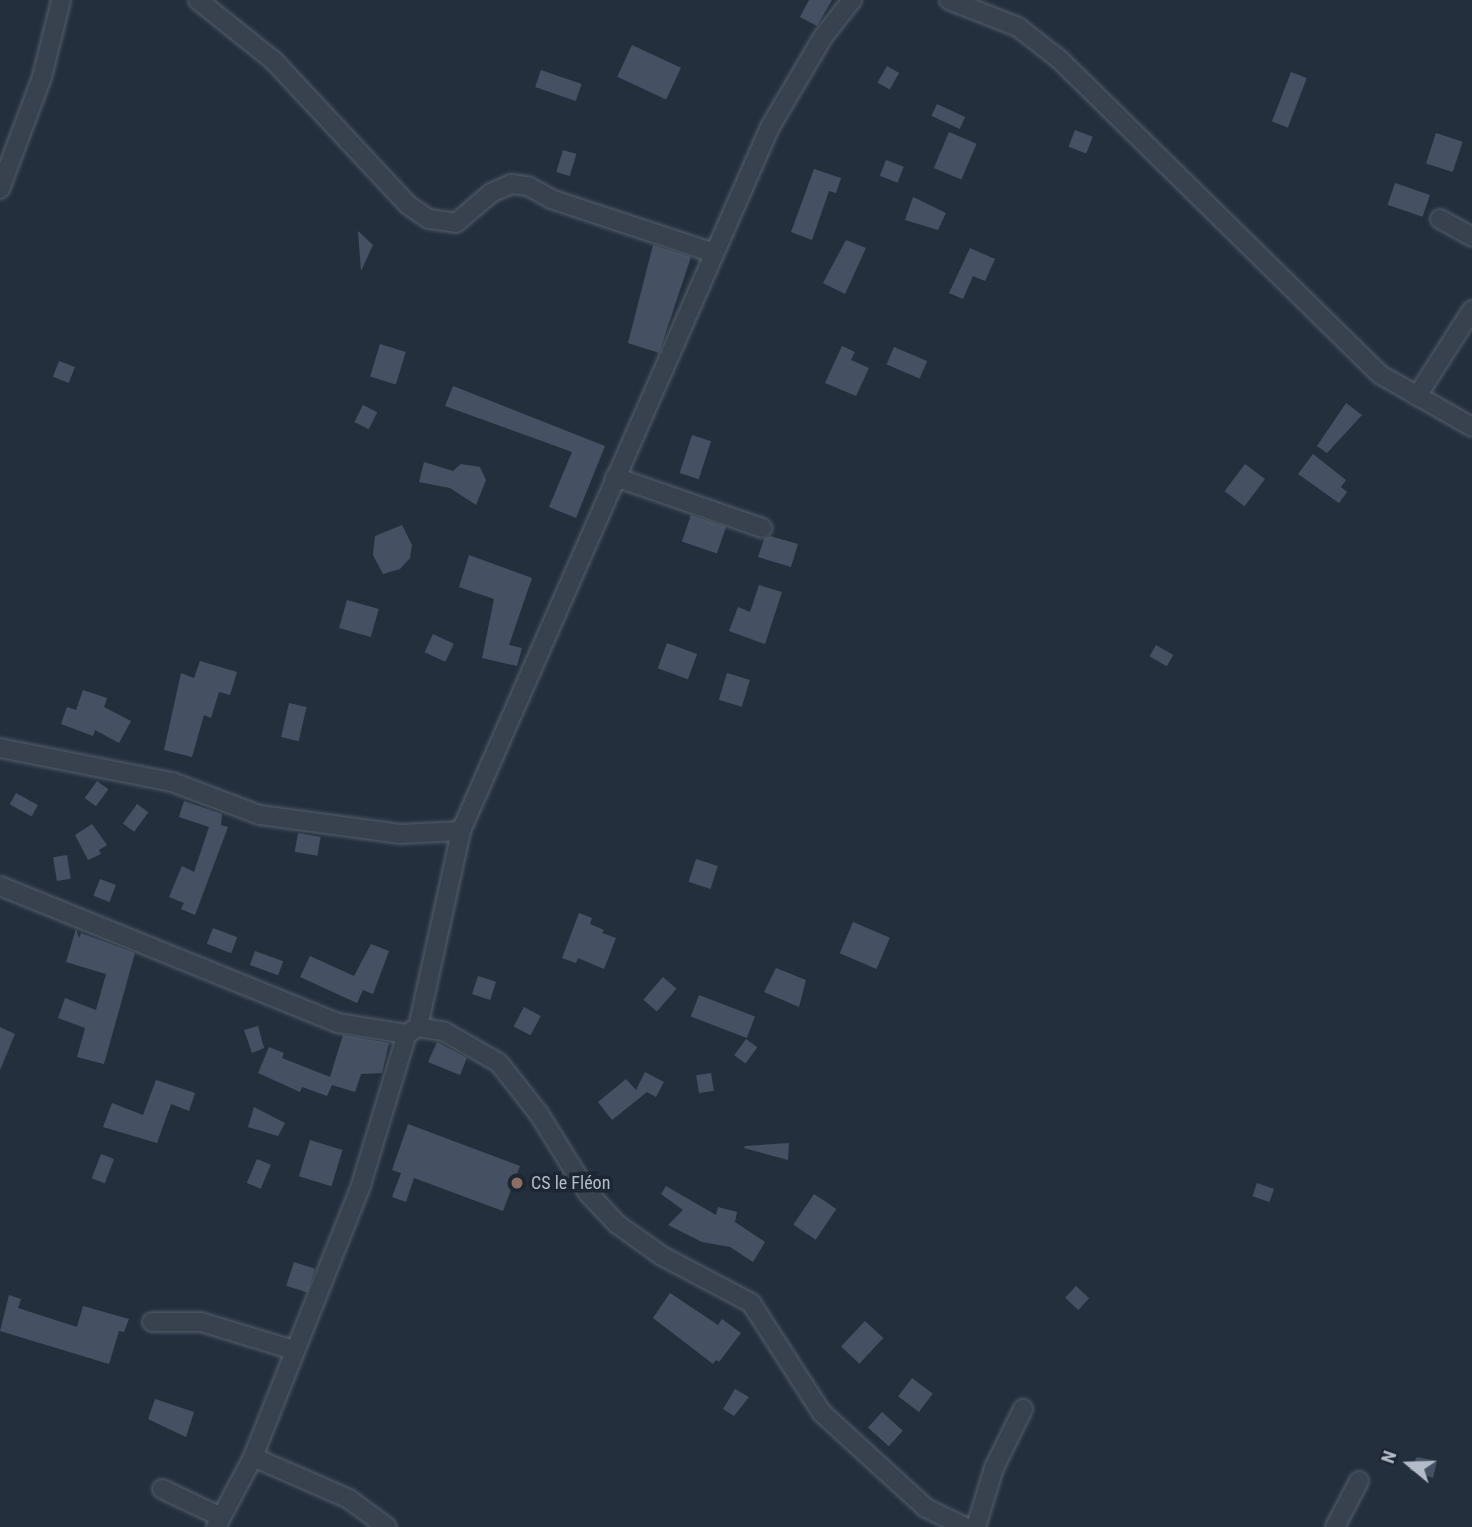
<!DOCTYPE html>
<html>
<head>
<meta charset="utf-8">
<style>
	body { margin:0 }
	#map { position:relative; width:1472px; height:1527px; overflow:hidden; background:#242f3e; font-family:"Roboto Condensed",sans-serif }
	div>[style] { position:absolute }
	.building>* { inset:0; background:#455162; transform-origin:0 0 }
	.roads { filter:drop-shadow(0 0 2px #565f6c) drop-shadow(0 0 2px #565f6c) }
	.minor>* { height:18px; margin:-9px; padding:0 9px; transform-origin:9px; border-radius:9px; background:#38414e }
	.dots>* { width:19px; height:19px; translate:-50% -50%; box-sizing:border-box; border:4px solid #1d2633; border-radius:50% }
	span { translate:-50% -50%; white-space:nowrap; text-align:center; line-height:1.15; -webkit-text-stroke:7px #1d2633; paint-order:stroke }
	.poi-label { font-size:18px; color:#b4bcc9 }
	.left { translate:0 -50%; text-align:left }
	.north { position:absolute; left:1374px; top:1429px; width:70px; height:70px; -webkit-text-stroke:5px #1d2633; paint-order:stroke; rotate:289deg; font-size:19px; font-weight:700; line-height:28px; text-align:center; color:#b4bcc9 }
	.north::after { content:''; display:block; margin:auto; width:24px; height:32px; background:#b4bcc9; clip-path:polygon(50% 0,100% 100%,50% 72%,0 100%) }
</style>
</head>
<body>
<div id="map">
	<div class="building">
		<i style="clip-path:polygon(809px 0,832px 0,817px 26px,800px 17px)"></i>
		<i style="left:632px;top:45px;width:54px;height:35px;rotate:25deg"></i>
		<i style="left:887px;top:66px;width:14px;height:19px;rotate:30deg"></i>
		<i style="left:541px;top:70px;width:43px;height:18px;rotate:19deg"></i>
		<i style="left:1291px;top:72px;width:17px;height:53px;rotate:21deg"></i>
		<i style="left:937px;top:104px;width:31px;height:13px;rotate:25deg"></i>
		<i style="left:1075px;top:130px;width:19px;height:18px;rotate:21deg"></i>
		<i style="left:949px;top:132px;width:30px;height:39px;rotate:23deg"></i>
		<i style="left:1436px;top:133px;width:28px;height:32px;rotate:18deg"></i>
		<i style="left:563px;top:150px;width:14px;height:23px;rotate:17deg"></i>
		<i style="left:886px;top:160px;width:19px;height:17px;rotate:21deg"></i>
		<i style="clip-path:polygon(814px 169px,841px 178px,836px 193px,829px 191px,812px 240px,791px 232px)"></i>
		<i style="left:1395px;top:183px;width:37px;height:23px;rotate:19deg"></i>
		<i style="clip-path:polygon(913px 197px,946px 213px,938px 230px,905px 220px)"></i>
		<i style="clip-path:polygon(358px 231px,373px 245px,361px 271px)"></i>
		<i style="clip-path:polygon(846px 240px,866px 248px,845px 294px,823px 283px)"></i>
		<i style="clip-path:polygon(653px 245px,691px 257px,659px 353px,628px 343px)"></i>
		<i style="clip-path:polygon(970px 248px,995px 259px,985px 281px,973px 276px,963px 299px,949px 293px)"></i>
		<i style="left:380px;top:344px;width:27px;height:34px;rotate:17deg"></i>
		<i style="clip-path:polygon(842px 346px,855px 352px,851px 360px,869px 368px,856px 396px,825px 383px)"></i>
		<i style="left:894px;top:347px;width:36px;height:19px;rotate:23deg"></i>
		<i style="left:59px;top:361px;width:17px;height:17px;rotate:21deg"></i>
		<i style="clip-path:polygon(453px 386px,605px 446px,576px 518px,549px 507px,572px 452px,445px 406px)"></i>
		<i style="clip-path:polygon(1346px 403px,1362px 415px,1327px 453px,1317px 446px)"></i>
		<i style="left:363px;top:405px;width:16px;height:19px;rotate:27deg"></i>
		<i style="left:692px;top:435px;width:20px;height:40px;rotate:18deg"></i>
		<i style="clip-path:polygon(1313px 454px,1346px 480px,1341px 487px,1347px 492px,1339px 503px,1298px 474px)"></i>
		<i style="clip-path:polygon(424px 462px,453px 471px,461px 464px,480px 467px,486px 480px,476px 505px,450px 488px,419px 482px)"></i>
		<i style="left:1245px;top:464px;width:25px;height:34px;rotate:37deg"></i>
		<i style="left:691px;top:515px;width:37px;height:28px;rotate:19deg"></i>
		<i style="clip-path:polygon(402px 525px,412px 545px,410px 558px,400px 569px,383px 574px,373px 555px,375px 536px)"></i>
		<i style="clip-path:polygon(770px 536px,798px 544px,791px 567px,758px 557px,764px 539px)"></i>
		<i style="clip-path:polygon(469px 555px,532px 578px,509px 645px,522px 648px,517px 666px,482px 658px,494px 599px,459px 587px)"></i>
		<i style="clip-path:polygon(759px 585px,782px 592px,765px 644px,729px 631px,738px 607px,750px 612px)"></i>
		<i style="left:347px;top:600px;width:33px;height:29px;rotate:16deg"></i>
		<i style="left:433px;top:634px;width:23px;height:20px;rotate:25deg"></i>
		<i style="left:667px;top:643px;width:32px;height:27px;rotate:20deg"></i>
		<i style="left:1156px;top:645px;width:20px;height:13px;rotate:30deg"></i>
		<i style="clip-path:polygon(200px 661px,237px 672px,230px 695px,219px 692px,211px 718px,204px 715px,192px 757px,164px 750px,181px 673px,194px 678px)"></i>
		<i style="left:727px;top:673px;width:24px;height:28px;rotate:17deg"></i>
		<i style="clip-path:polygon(83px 690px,107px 698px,104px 707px,131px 721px,119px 743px,95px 730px,93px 736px,61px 724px,67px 707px,76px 710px)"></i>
		<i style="left:289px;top:703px;width:18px;height:35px;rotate:13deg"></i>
		<i style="left:97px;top:781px;width:14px;height:21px;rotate:36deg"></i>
		<i style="left:16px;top:793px;width:25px;height:13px;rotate:29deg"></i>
		<i style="clip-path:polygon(184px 801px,222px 814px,221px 825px,228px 827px,195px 915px,181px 909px,184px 903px,169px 897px,182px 866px,194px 872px,209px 827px,179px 817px)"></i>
		<i style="left:137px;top:804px;width:14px;height:24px;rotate:36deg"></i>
		<i style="clip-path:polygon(92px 824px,107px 845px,99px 850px,101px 854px,88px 860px,75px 835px)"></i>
		<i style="left:298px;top:833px;width:23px;height:19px;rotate:10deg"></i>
		<i style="left:67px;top:855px;width:24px;height:14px;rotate:81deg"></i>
		<i style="left:696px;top:859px;width:23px;height:24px;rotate:18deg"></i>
		<i style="left:100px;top:879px;width:17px;height:18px;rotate:21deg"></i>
		<i style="clip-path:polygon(579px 913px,592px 918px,590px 924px,604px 930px,602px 933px,616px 938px,604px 969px,578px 958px,576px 963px,562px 958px)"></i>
		<i style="left:853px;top:922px;width:40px;height:34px;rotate:23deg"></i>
		<i style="left:213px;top:928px;width:26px;height:17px;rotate:21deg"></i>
		<i style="clip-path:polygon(76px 929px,79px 938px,81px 933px,135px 953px,104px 1064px,77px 1057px,85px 1028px,58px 1018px,65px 998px,96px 1010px,106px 974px,66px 962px)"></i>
		<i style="clip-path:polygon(371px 944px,389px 951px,373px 994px,363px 990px,357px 1003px,300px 977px,310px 956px,354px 976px)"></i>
		<i style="left:255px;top:951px;width:30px;height:15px;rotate:20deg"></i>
		<i style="clip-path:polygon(776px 968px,806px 980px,799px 1007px,764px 992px)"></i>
		<i style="left:478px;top:976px;width:19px;height:19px;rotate:18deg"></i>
		<i style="left:663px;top:977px;width:18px;height:30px;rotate:41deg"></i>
		<i style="left:699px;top:995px;width:60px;height:23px;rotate:21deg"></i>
		<i style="left:524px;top:1007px;width:19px;height:22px;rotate:28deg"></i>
		<i style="clip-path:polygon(258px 1026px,264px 1048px,252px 1053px,244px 1030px)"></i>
		<i style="clip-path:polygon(0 1027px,15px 1034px,0 1070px)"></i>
		<i style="clip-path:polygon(343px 1035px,389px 1043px,382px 1073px,361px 1074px,355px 1092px,332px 1085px,327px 1096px,302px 1087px,300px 1092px,258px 1073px,269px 1047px,284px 1053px,282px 1058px,330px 1077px)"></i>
		<i style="left:746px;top:1039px;width:14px;height:20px;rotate:36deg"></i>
		<i style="clip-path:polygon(437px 1042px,467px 1058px,460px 1075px,428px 1062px)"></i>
		<i style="clip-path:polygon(645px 1072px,664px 1082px,656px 1097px,647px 1092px,612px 1120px,598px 1102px,626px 1079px,636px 1090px)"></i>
		<i style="left:711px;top:1073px;width:18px;height:15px;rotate:81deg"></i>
		<i style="clip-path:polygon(156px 1080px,195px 1093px,189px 1111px,171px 1104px,157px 1143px,103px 1127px,112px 1103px,143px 1115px)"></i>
		<i style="clip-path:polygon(254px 1107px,285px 1123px,278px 1136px,248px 1127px)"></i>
		<i style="clip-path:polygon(408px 1124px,520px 1166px,503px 1211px,414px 1178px,406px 1202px,392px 1197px,401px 1173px,392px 1170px)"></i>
		<i style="left:310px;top:1140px;width:34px;height:38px;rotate:17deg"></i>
		<i style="clip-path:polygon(789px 1143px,788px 1160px,744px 1148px,745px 1146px)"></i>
		<i style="left:101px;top:1154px;width:14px;height:26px;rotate:21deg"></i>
		<i style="left:257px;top:1159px;width:15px;height:26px;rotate:23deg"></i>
		<i style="left:1257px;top:1183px;width:18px;height:14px;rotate:19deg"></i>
		<i style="clip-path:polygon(666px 1186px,716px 1215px,718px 1207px,737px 1212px,735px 1222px,765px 1242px,753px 1262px,730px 1247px,702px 1242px,668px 1225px,683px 1210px,661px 1194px)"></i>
		<i style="left:814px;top:1194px;width:27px;height:37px;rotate:34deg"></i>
		<i style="left:294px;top:1262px;width:22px;height:25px;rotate:18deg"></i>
		<i style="left:1076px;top:1286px;width:18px;height:16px;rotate:43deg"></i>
		<i style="clip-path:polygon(670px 1293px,718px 1325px,722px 1319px,741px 1333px,719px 1362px,716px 1360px,713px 1364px,653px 1318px)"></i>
		<i style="clip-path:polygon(9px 1295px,21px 1299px,18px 1308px,77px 1327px,83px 1306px,129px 1319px,124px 1332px,119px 1331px,109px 1364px,0 1331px)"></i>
		<i style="left:865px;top:1321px;width:25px;height:35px;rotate:43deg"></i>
		<i style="left:912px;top:1378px;width:26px;height:23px;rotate:37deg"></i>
		<i style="clip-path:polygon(735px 1389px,749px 1397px,734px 1416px,723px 1409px)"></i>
		<i style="clip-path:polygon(155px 1399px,194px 1412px,186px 1437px,148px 1419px)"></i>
		<i style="left:882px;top:1412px;width:28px;height:21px;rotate:42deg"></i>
		<i style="clip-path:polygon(1417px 1457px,1437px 1461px,1433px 1478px,1409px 1470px)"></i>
	</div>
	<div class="roads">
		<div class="minor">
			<i style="left:198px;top:0;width:96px;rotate:38.7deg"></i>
			<i style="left:273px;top:60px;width:198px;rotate:47deg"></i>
			<i style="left:408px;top:205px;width:25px;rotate:34deg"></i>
			<i style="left:429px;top:219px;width:27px;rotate:8deg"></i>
			<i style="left:456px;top:223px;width:46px;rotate:-40.6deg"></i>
			<i style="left:491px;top:193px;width:22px;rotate:-24deg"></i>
			<i style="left:511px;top:184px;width:17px;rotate:7deg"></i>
			<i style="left:528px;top:186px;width:26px;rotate:29deg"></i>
			<i style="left:551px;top:199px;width:172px;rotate:18.3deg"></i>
			<i style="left:949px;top:0;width:74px;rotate:21.4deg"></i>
			<i style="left:1018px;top:27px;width:52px;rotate:38deg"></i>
			<i style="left:1059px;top:59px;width:451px;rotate:44.5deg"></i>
			<i style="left:1381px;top:375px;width:105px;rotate:29.7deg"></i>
			<i style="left:0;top:189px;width:120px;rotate:-69.4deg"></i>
			<i style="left:42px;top:77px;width:79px;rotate:-76.1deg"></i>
			<i style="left:1440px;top:219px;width:37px;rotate:29deg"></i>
			<i style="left:1417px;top:396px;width:102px;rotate:-57.4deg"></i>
			<i style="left:615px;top:477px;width:156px;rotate:19.1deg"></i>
			<i style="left:0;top:748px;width:175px;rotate:11.2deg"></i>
			<i style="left:172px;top:782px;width:94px;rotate:20.6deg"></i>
			<i style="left:260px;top:815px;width:142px;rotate:7.7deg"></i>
			<i style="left:401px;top:834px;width:60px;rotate:-2.9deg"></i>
			<i style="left:0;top:886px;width:365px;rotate:22.1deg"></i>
			<i style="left:338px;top:1023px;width:70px;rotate:9.1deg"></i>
			<i style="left:418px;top:1027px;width:27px;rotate:10deg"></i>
			<i style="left:445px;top:1032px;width:62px;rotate:29.9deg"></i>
			<i style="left:499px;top:1063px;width:65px;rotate:51.9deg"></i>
			<i style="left:539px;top:1114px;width:93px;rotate:58.2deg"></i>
			<i style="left:588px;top:1193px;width:42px;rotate:46.9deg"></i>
			<i style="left:617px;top:1224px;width:55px;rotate:35.4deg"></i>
			<i style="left:662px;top:1256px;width:101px;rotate:27.8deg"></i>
			<i style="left:751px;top:1303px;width:131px;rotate:57.2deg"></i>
			<i style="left:822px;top:1413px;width:141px;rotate:42.4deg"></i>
			<i style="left:926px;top:1508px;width:43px;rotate:26deg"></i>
			<i style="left:152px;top:1322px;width:49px"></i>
			<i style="left:201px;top:1322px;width:96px;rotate:16.9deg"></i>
			<i style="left:253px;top:1457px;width:105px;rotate:23.6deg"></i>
			<i style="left:349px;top:1499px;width:47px;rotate:36.4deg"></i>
			<i style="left:162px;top:1489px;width:65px;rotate:25.4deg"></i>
			<i style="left:216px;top:1527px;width:79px;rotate:-62.1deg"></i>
			<i style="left:253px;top:1457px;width:293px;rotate:-68.3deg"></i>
			<i style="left:361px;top:1185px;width:158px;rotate:-73.1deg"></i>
			<i style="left:407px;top:1034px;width:13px;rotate:-32deg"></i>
			<i style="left:418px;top:1027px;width:201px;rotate:-77.6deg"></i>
			<i style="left:461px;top:831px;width:769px;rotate:-66.3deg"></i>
			<i style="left:770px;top:127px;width:104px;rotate:-59.5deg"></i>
			<i style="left:823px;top:37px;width:47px;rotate:-51.9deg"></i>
			<i style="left:976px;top:1527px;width:62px;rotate:-73deg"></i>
			<i style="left:994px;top:1468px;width:66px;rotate:-63.8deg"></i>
			<i style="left:1335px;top:1527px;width:52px;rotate:-62.4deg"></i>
		</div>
	</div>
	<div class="dots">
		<i style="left:517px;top:1183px;background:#8d6e63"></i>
	</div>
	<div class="poi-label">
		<span class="left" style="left:531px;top:1183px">CS le Fléon</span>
	</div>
	<div class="north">N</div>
</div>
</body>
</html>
